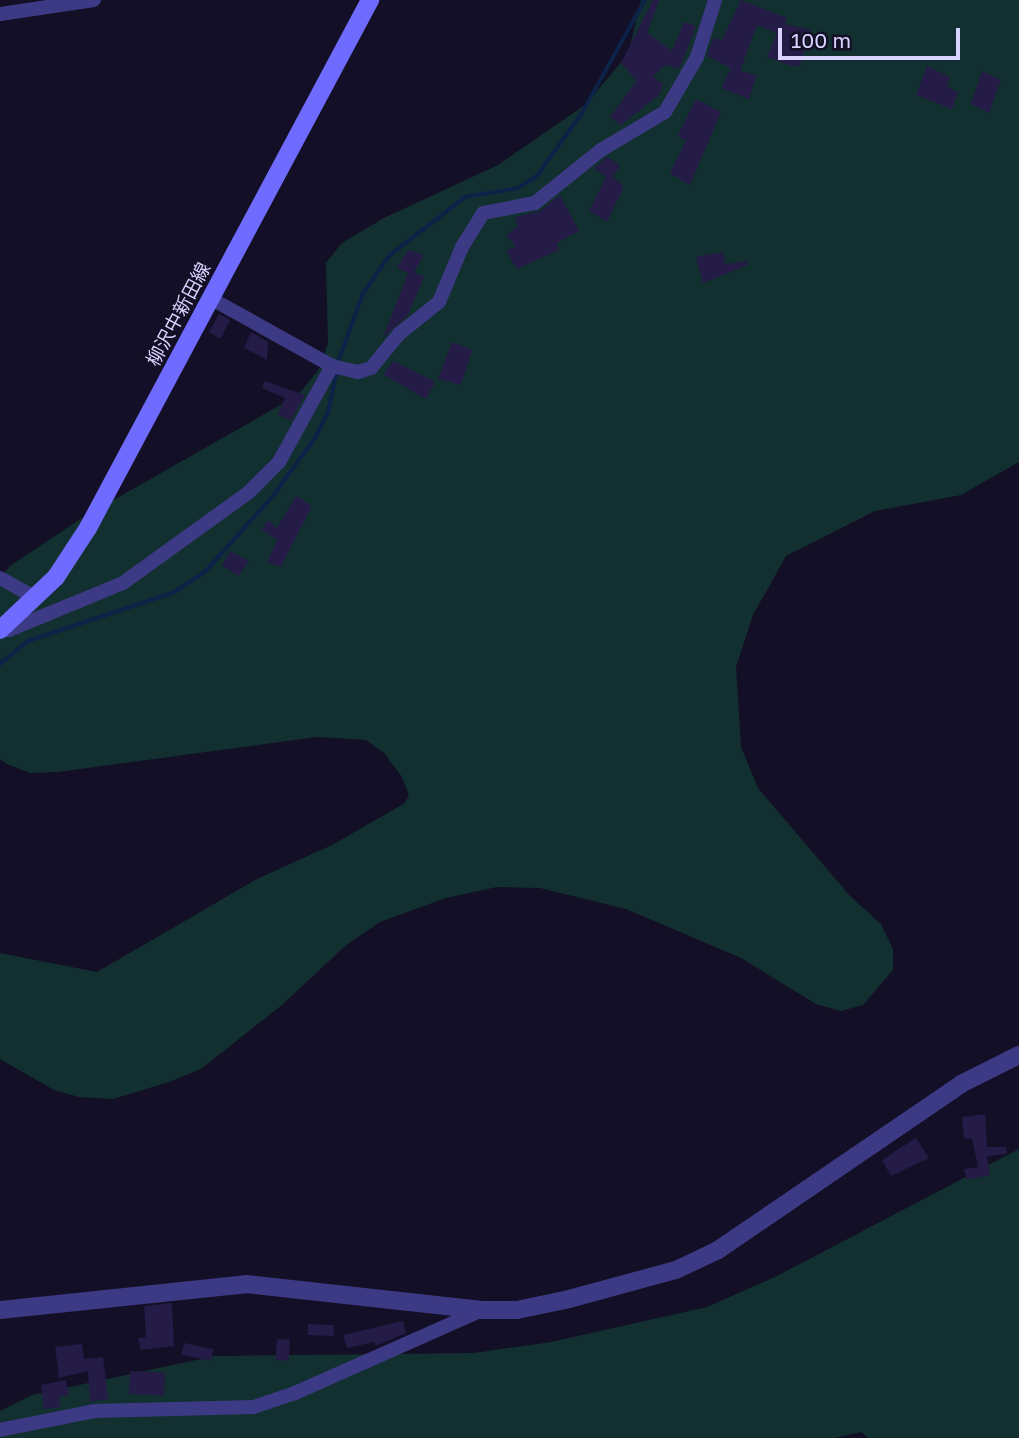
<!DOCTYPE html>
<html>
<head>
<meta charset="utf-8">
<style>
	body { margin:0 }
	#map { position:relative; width:1019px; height:1438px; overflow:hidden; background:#130f26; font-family:"Golos Text","Noto Sans JP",sans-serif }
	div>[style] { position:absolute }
	.green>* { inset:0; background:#12302f }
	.stream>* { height:3.5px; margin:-1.75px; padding:0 1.75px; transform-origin:1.75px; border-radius:1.75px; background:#0c2248 }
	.building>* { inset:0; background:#241b47; transform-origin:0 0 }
	.minor>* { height:14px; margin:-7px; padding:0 7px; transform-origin:7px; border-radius:7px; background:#3d3a85 }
	.tertiary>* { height:18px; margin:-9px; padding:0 9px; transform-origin:9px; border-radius:9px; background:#3d3a85 }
	.secondary>* { height:18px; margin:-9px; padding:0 9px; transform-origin:9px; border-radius:9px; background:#6f6bff }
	span { translate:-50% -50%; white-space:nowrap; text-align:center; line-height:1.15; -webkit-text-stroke:5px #130f26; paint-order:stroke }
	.street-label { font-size:19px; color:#d9d4ff }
	.scale { position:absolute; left:778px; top:28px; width:182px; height:32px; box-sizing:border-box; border:4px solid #d9d4ff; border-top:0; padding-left:9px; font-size:21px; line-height:24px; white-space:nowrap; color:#d9d4ff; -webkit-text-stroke:5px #130f26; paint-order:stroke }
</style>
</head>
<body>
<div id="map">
	<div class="green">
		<i style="clip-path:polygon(641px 0,1019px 0,1019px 462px,961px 495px,875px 511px,786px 556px,753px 615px,736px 667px,741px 747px,758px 788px,850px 896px,881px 924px,893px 949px,893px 970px,863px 1005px,841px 1011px,816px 1004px,741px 958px,626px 909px,540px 888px,497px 887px,446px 898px,380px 922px,345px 946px,282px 1005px,201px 1069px,169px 1082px,113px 1099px,79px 1097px,54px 1090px,0 1059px,0 953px,97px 972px,257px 879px,332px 845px,405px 803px,409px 795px,402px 777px,384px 753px,366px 740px,317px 737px,58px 772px,30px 773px,7px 764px,0 759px,0 578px,10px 566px,82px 518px,298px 395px,320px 368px,328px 343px,326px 263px,342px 243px,384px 218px,498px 165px,585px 105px,628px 54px)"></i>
		<i style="clip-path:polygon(1019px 1149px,1019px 1438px,869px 1438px,861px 1432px,834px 1438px,0 1438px,0 1411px,32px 1395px,215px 1356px,474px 1353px,551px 1342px,707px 1307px,777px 1276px)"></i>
	</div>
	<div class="stream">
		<i style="left:338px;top:362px;width:72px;rotate:-69.8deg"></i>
		<i style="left:363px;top:294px;width:46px;rotate:-55.6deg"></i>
		<i style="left:389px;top:256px;width:96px;rotate:-37.8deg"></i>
		<i style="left:465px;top:197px;width:54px;rotate:-9.6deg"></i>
		<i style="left:518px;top:188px;width:22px;rotate:-32deg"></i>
		<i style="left:537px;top:176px;width:77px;rotate:-54.5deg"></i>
		<i style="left:582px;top:113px;width:129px;rotate:-60.9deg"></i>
		<i style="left:0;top:664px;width:36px;rotate:-39deg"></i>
		<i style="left:28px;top:641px;width:155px;rotate:-18.4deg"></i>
		<i style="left:175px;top:592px;width:36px;rotate:-34deg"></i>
		<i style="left:205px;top:572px;width:102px;rotate:-48.2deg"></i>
		<i style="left:273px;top:496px;width:72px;rotate:-54.1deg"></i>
		<i style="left:315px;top:438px;width:29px;rotate:-63deg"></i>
		<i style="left:328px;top:412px;width:43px;rotate:-77.9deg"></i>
	</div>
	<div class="building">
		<i style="clip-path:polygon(653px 0,659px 0,647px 33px,672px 51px,684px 22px,696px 26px,679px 69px,665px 65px,653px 77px,663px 84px,659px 95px,621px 125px,610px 117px,637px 81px,621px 63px)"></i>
		<i style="clip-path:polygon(741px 0,787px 18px,785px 24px,810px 30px,800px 66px,792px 66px,767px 57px,777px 33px,757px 25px,740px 71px,757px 75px,749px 99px,721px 88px,731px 68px,707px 56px,713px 38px,722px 40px)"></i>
		<i style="clip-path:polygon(927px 66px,950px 77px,947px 87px,958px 92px,952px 109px,916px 95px)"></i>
		<i style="clip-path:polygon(982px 71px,1001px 80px,989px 113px,971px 104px)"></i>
		<i style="clip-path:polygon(696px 99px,721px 112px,690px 185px,670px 173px,686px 141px,678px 135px)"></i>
		<i style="clip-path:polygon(607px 157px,620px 165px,613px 177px,624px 186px,607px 222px,589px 211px,606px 177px,594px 168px)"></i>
		<i style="clip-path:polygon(560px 195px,579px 231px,557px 243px,559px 250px,517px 269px,506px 251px,516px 246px,506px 235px,518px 226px,515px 217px,540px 211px)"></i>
		<i style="clip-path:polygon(408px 250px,424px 255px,414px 272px,424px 277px,408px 315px,383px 338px,408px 273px,397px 268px)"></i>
		<i style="clip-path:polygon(723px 252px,725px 264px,747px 261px,748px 265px,703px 283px,696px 257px)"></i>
		<i style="left:219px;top:314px;width:13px;height:21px;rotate:29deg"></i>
		<i style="clip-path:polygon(251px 332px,268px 342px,267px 360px,244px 348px)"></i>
		<i style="clip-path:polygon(452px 342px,472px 350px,461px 385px,438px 379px)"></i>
		<i style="clip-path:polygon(394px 361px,435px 382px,426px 399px,383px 374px)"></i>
		<i style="clip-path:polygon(265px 381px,305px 395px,291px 420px,278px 415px,285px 398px,262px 388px)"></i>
		<i style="clip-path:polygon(296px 496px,312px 506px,281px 567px,267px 562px,277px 540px,261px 529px,269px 520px,277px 528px)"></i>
		<i style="clip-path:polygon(230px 551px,249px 561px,238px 576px,222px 565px)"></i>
		<i style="clip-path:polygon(985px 1114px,987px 1147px,1006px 1147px,1007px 1154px,987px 1156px,990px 1175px,967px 1180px,964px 1169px,978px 1167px,972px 1138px,964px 1139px,962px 1117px)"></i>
		<i style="clip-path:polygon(916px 1138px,929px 1158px,891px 1176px,882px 1160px)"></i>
		<i style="clip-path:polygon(172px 1303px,174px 1346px,141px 1350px,138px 1338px,146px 1337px,144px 1306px)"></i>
		<i style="clip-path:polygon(403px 1321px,406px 1333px,376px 1346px,374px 1342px,347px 1348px,343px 1335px)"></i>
		<i style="left:308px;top:1324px;width:26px;height:11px;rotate:2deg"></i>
		<i style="left:277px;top:1339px;width:13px;height:21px;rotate:4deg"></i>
		<i style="left:184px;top:1343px;width:30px;height:12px;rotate:12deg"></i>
		<i style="clip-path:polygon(82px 1344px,84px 1359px,103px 1357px,108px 1399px,90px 1402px,88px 1371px,59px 1378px,55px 1347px)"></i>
		<i style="left:130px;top:1371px;width:35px;height:23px;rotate:3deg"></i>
		<i style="clip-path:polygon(66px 1380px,69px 1395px,59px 1397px,60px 1407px,44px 1409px,41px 1385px)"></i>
	</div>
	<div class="minor">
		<i style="left:0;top:14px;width:95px;rotate:-8.5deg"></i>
		<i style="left:210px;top:298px;width:140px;rotate:29.1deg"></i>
		<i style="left:332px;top:366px;width:27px;rotate:13deg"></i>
		<i style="left:358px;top:372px;width:14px;rotate:-17deg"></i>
		<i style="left:371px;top:368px;width:44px;rotate:-50.5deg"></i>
		<i style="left:399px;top:334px;width:51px;rotate:-38.7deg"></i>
		<i style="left:439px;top:302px;width:60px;rotate:-67.3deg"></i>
		<i style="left:462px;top:247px;width:40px;rotate:-58deg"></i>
		<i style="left:483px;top:213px;width:53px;rotate:-10.9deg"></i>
		<i style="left:535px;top:203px;width:85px;rotate:-38.8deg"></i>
		<i style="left:601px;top:150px;width:74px;rotate:-30.7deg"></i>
		<i style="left:665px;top:112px;width:64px;rotate:-59.8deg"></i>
		<i style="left:697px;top:57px;width:60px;rotate:-72.5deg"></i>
		<i style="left:0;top:578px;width:41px;rotate:29.1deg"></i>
		<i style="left:1px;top:628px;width:8px;rotate:14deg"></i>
		<i style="left:9px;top:630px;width:123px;rotate:-22.4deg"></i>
		<i style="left:123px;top:583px;width:154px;rotate:-35.8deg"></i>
		<i style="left:248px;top:493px;width:44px;rotate:-45deg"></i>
		<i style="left:279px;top:462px;width:110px;rotate:-61.1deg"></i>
		<i style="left:0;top:1430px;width:96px;rotate:-11.4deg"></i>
		<i style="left:94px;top:1411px;width:160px;rotate:-1.4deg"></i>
		<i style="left:254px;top:1407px;width:43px;rotate:-18.9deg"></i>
		<i style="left:295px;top:1393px;width:205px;rotate:-23.9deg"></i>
	</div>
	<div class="tertiary">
		<i style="left:0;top:1310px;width:247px;rotate:-6deg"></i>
		<i style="left:246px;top:1284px;width:237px;rotate:6.3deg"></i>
		<i style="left:482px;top:1310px;width:35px"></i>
		<i style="left:517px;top:1310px;width:53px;rotate:-11.9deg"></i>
		<i style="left:569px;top:1299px;width:111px;rotate:-15.2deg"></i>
		<i style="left:676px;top:1270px;width:47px;rotate:-25.5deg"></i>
		<i style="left:718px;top:1250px;width:294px;rotate:-34.3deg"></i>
		<i style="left:961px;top:1084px;width:65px;rotate:-26.6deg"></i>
	</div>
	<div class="secondary">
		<i style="left:0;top:630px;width:77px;rotate:-43.4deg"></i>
		<i style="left:56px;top:577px;width:59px;rotate:-56.9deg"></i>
		<i style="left:88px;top:528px;width:599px;rotate:-61.89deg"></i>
	</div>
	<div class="street-label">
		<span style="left:178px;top:314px;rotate:-62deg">柳沢中新田線</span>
	</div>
	<div class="scale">100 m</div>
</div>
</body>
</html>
